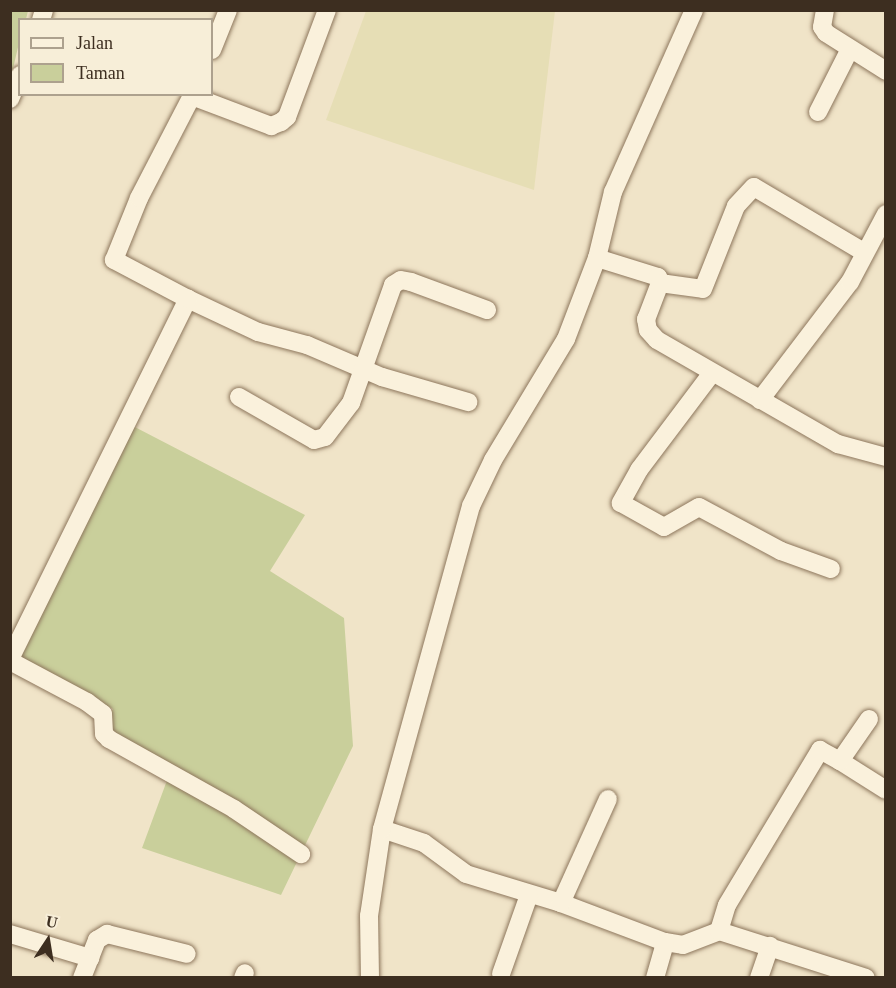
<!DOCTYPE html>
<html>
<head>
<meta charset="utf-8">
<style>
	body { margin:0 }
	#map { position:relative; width:896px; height:988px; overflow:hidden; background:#f0e4c8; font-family:"Times New Roman",serif }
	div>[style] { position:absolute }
	.farmland>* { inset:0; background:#e6deb5 }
	.green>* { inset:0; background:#c9cf9b }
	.roads { filter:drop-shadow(0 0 2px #8d765c) drop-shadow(0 0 2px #8d765c) }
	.minor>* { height:18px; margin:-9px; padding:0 9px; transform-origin:9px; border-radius:9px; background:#faf1dc }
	span { translate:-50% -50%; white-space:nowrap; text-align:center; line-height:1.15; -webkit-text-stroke:4.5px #f7eed8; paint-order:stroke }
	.frame { position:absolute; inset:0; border:12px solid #3d2e20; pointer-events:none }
	.legend { position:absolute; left:18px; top:18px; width:195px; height:78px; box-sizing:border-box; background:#f7eed8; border:2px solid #ada18e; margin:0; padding:8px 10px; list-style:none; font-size:18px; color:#3d2e20 }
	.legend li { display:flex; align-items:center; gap:12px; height:30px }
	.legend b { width:30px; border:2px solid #ada18e }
	.north { position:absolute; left:18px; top:910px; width:60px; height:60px; -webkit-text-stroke:4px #f7eed8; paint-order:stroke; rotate:12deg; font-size:16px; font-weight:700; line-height:24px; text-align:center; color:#3d2e20 }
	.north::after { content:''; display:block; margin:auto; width:21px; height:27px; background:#3d2e20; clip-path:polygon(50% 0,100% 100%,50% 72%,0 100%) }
</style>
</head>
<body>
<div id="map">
	<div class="farmland">
		<i style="clip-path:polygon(366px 11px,555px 11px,534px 190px,326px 120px)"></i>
	</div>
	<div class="green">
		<i style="clip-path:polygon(11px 11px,28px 11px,26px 19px,20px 20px,19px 43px,11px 77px)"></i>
		<i style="clip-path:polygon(129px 424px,305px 515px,270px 571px,344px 618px,353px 746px,281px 895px,142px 848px,169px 775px,98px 735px,113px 709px,11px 657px)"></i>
	</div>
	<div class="roads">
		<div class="minor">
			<i style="left:825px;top:10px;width:17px;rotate:100deg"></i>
			<i style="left:822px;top:27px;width:7px;rotate:56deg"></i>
			<i style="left:826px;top:33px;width:71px;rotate:32.3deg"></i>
			<i style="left:41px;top:20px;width:10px;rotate:-73deg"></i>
			<i style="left:212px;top:50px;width:43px;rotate:-68.2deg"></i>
			<i style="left:192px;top:96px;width:85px;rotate:20.8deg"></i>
			<i style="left:271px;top:126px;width:11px;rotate:-22deg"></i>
			<i style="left:281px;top:122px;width:8px;rotate:-40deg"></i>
			<i style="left:287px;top:117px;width:114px;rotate:-69.5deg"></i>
			<i style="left:10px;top:99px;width:26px;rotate:-67deg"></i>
			<i style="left:818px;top:112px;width:68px;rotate:-63.1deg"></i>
			<i style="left:597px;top:258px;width:64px;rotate:17.3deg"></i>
			<i style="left:658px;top:277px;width:6px;rotate:72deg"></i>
			<i style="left:660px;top:283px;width:39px;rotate:111deg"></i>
			<i style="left:646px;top:319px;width:11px;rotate:80deg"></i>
			<i style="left:648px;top:330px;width:13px;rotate:48deg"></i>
			<i style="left:657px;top:340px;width:209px;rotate:29.9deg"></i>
			<i style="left:838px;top:444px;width:50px;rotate:15.2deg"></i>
			<i style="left:660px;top:283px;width:43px;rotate:7.9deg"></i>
			<i style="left:703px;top:289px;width:89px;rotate:-68.3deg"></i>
			<i style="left:736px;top:206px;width:26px;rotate:-47deg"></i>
			<i style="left:754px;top:187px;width:129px;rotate:30.7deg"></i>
			<i style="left:188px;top:299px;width:77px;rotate:25.2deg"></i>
			<i style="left:258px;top:332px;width:51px;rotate:14.9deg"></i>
			<i style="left:307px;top:345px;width:82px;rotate:23.1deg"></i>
			<i style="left:382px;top:377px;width:90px;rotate:16.2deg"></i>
			<i style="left:712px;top:373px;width:121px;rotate:127deg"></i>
			<i style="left:639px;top:470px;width:38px;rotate:119deg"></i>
			<i style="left:621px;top:503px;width:49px;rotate:29.2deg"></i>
			<i style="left:664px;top:527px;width:40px;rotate:-29.7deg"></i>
			<i style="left:699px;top:507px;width:93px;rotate:28.2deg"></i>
			<i style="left:781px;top:551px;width:53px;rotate:19.8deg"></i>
			<i style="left:239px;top:397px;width:86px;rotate:29.8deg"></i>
			<i style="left:314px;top:440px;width:11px;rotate:-15deg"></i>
			<i style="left:325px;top:437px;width:43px;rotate:-52.6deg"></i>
			<i style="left:351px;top:403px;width:125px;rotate:-70.4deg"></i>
			<i style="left:393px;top:285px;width:9px;rotate:-32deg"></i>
			<i style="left:401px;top:280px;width:10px;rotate:11deg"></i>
			<i style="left:411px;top:282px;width:81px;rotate:20.2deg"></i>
			<i style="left:760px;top:400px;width:148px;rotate:-52.7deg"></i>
			<i style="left:850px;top:282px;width:77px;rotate:-62.1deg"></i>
			<i style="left:10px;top:659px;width:402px;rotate:-63.7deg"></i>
			<i style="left:188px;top:299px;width:84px;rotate:-152.2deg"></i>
			<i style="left:114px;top:260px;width:67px;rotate:-68deg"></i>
			<i style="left:139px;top:198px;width:117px;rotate:-62.6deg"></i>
			<i style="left:10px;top:661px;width:87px;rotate:28deg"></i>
			<i style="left:87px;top:702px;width:20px;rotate:37deg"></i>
			<i style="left:103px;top:714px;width:20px;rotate:87deg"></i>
			<i style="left:104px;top:734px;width:7px;rotate:45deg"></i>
			<i style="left:109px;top:739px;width:143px;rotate:29.2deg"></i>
			<i style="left:234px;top:809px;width:81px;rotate:33.9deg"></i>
			<i style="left:840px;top:761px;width:54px;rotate:32.2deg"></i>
			<i style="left:382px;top:829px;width:44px;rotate:18.4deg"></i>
			<i style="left:424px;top:843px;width:52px;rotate:36.4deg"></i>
			<i style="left:466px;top:874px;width:99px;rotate:17deg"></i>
			<i style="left:561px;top:903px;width:111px;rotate:20.6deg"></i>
			<i style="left:665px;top:942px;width:18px;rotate:9deg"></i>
			<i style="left:683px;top:945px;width:39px;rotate:-21deg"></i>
			<i style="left:719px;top:931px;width:154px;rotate:17.7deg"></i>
			<i style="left:561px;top:903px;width:114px;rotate:-65.7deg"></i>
			<i style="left:719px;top:931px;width:27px;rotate:-73deg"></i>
			<i style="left:727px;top:905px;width:181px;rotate:-59deg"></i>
			<i style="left:820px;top:750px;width:23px;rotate:29deg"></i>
			<i style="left:840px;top:761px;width:51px;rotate:-55.4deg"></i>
			<i style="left:10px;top:934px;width:84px;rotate:16.7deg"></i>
			<i style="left:501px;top:974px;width:84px;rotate:-70.5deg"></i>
			<i style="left:82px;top:978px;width:41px;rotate:-68.5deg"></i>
			<i style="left:97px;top:940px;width:12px;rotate:-31deg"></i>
			<i style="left:107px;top:934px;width:82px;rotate:14deg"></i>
			<i style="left:243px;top:978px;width:5px;rotate:-68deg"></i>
			<i style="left:370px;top:978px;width:62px;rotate:-90.9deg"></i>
			<i style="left:369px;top:916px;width:88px;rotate:-81.5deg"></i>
			<i style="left:382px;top:829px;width:335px;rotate:-74.6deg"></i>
			<i style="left:471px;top:506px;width:51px;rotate:-64.4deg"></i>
			<i style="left:493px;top:460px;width:141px;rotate:-58.9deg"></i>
			<i style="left:566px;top:339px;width:87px;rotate:-69.1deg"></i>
			<i style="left:597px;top:258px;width:68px;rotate:-76.4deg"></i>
			<i style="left:613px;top:192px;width:199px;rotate:-66deg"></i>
			<i style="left:655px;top:978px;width:37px;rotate:-74deg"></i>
			<i style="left:759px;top:978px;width:34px;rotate:-71deg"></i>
		</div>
	</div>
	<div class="frame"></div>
	<ul class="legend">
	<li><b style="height:8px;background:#faf1dc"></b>Jalan</li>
	<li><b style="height:16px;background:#c9cf9b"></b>Taman</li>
	</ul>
	<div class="north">U</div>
</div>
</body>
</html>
